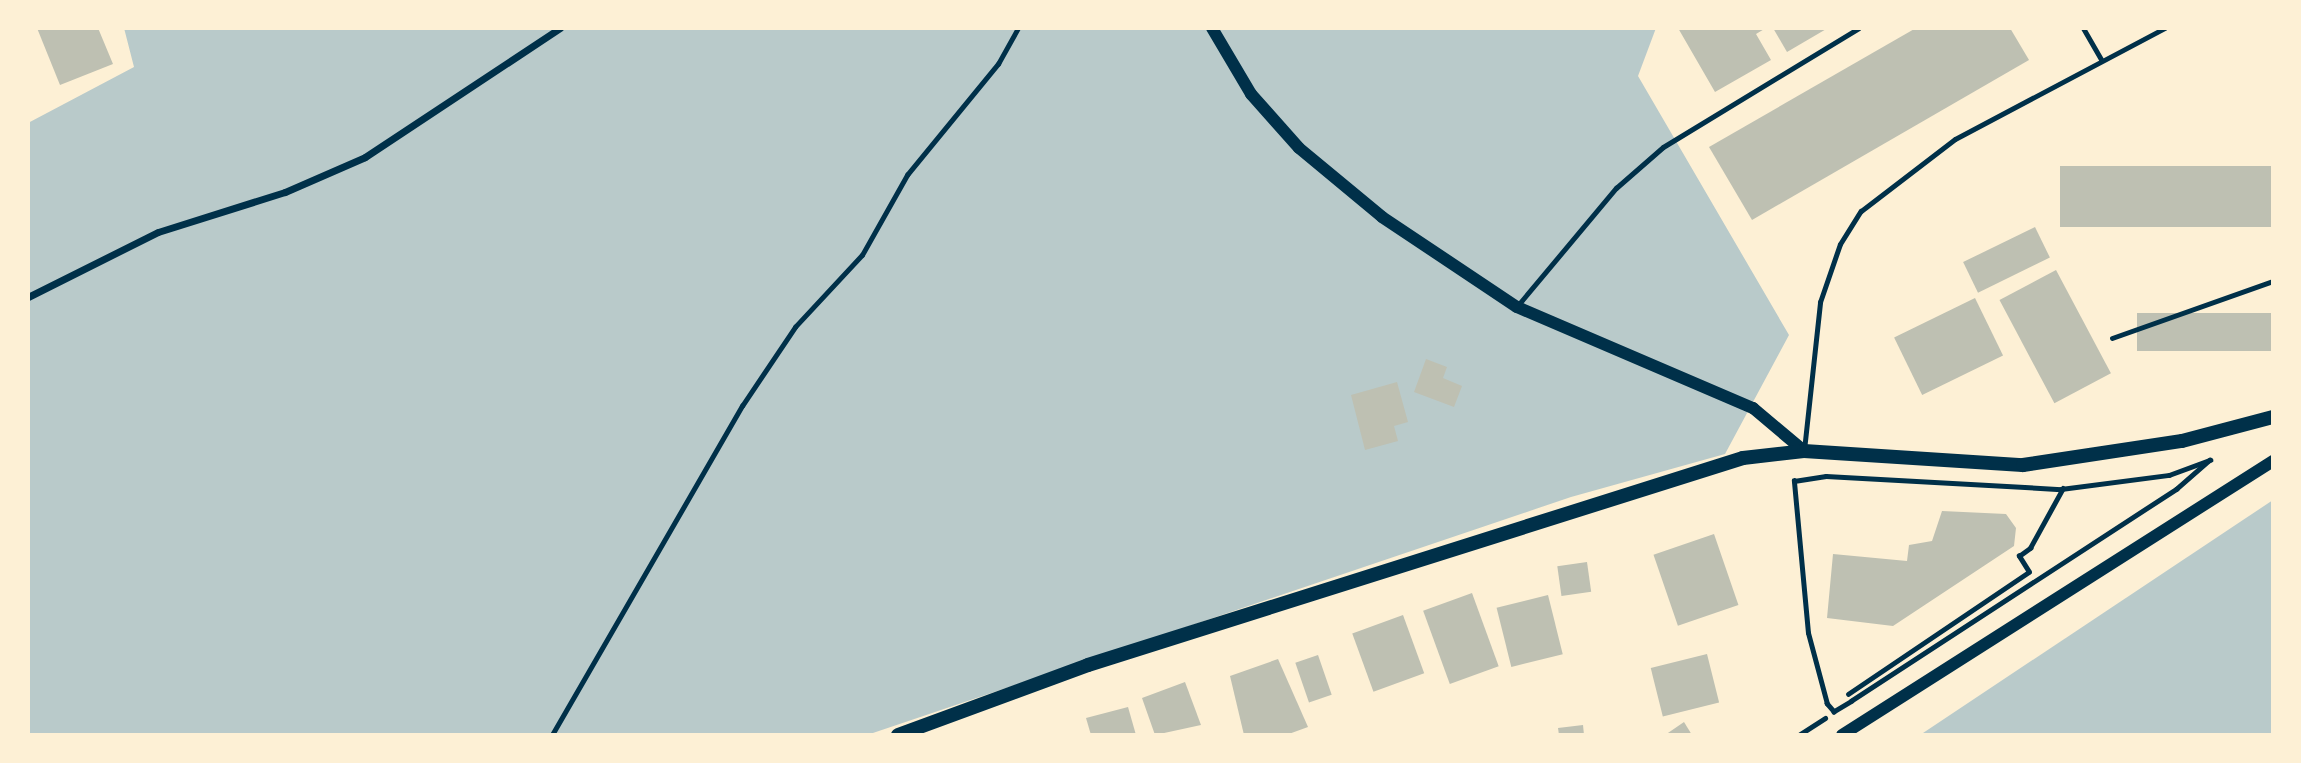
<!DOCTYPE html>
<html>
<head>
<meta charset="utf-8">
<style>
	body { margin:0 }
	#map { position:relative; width:2301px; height:763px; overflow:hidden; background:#fdf0d5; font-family:Lato,sans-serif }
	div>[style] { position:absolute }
	.green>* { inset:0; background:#b9caca }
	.building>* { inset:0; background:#bec0b2; transform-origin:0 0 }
	.path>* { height:4.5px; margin:-2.25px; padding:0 2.25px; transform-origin:2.25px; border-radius:2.25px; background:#003049 }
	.service>* { height:5px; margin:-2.5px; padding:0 2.5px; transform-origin:2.5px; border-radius:2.5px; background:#003049 }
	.minor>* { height:7px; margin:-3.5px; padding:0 3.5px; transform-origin:3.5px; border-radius:3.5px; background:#003049 }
	.tertiary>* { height:12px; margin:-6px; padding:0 6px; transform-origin:6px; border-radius:6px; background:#003049 }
	.secondary>* { height:14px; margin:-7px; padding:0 7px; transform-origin:7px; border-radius:7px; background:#003049 }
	span { translate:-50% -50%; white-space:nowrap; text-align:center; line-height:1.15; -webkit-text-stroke:5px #fdf0d5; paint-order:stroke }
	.frame { position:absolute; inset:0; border:30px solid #fdf0d5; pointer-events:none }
</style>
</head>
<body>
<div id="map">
	<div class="green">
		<i style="clip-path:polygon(124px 28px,1656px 28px,1638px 76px,1789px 335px,1725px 454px,1571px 497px,867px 735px,28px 735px,28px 123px,134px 67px)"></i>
		<i style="clip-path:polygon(2273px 500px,2273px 735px,1920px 735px)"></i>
	</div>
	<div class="building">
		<i style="clip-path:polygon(37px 28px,98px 28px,113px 64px,60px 85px)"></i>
		<i style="clip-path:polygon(1678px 28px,1766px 28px,1756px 34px,1771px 60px,1715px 92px)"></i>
		<i style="clip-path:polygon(1773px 28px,1828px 28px,1787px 52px)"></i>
		<i style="clip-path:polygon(1916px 28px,2010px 28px,2029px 60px,1752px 220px,1709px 147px)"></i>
		<i style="left:2273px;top:166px;width:61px;height:213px;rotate:90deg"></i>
		<i style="left:2035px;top:227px;width:34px;height:80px;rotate:64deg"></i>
		<i style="left:2056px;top:270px;width:117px;height:64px;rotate:62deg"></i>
		<i style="left:1975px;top:298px;width:64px;height:90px;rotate:64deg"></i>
		<i style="left:2273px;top:313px;width:38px;height:136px;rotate:90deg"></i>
		<i style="clip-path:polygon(1426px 359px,1447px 367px,1443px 378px,1462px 386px,1454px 407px,1414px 392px)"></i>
		<i style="clip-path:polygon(1397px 382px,1408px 422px,1394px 426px,1398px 441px,1365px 450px,1351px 395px)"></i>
		<i style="clip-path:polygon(1942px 511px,2006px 514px,2016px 528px,2014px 546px,1893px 626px,1827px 618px,1833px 554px,1907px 561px,1909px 545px,1932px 541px)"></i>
		<i style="left:1714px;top:534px;width:75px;height:64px;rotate:71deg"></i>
		<i style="left:1587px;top:562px;width:30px;height:30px;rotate:82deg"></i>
		<i style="left:1472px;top:593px;width:78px;height:52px;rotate:70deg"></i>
		<i style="left:1548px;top:595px;width:61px;height:53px;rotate:76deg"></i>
		<i style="left:1403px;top:615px;width:62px;height:54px;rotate:70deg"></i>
		<i style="left:1707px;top:654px;width:50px;height:58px;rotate:76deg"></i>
		<i style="left:1318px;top:655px;width:42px;height:24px;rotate:71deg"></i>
		<i style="clip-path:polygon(1278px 659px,1308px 727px,1286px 735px,1244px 735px,1230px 676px)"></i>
		<i style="clip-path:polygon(1185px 682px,1201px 725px,1155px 735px,1142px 698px)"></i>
		<i style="clip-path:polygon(1128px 707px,1136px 735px,1091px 735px,1086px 718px)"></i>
		<i style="clip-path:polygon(1684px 722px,1692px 735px,1665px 735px)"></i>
		<i style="clip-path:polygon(1583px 725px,1584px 735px,1559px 735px,1558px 728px)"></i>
	</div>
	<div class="path">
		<i style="left:2210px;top:460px;width:44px;rotate:138.7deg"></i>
		<i style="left:2177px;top:489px;width:388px;rotate:146.9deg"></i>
		<i style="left:1852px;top:701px;width:21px;rotate:149deg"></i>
		<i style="left:1834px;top:712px;width:11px;rotate:-131deg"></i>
		<i style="left:1827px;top:704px;width:73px;rotate:-105deg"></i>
		<i style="left:1808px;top:633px;width:153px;rotate:-95.3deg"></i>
		<i style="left:1794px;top:481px;width:32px;rotate:-9deg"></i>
		<i style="left:1826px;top:476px;width:235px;rotate:3.2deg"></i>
		<i style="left:2061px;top:489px;width:109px;rotate:-7.4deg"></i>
		<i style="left:2169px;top:475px;width:44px;rotate:-20.1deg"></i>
		<i style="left:1848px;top:694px;width:218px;rotate:-34deg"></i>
		<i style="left:2029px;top:572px;width:19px;rotate:-122deg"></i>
		<i style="left:2019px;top:556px;width:14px;rotate:-36deg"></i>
		<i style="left:2030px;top:548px;width:68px;rotate:-61.2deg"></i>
		<i style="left:552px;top:735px;width:380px;rotate:-60deg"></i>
		<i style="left:742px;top:406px;width:95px;rotate:-56.1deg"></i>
		<i style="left:795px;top:327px;width:98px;rotate:-47.1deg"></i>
		<i style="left:862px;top:255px;width:92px;rotate:-60.6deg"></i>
		<i style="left:907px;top:175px;width:144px;rotate:-50.7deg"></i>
		<i style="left:998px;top:64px;width:41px;rotate:-60.9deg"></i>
		<i style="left:1799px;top:735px;width:31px;rotate:-33deg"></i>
	</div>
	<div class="service">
		<i style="left:2083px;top:28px;width:36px;rotate:60deg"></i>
		<i style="left:1518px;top:305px;width:153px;rotate:-50.1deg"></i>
		<i style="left:1616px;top:188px;width:62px;rotate:-41.1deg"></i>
		<i style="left:1663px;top:147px;width:229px;rotate:-31.3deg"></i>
		<i style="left:2112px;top:338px;width:171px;rotate:-19.5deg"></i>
		<i style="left:1804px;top:450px;width:149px;rotate:-83.8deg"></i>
		<i style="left:1820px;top:302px;width:61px;rotate:-71deg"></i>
		<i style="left:1840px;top:244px;width:39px;rotate:-58deg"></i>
		<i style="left:1861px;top:211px;width:118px;rotate:-37.5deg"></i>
		<i style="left:1955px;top:139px;width:238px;rotate:-27.9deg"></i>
	</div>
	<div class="minor">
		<i style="left:28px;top:297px;width:145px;rotate:-26.6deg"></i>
		<i style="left:158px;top:232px;width:133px;rotate:-17.5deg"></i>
		<i style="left:285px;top:192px;width:87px;rotate:-23.6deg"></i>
		<i style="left:365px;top:157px;width:234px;rotate:-33.5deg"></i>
	</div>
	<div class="tertiary">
		<i style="left:1212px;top:28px;width:77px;rotate:59.4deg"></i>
		<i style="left:1251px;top:94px;width:72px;rotate:48.4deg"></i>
		<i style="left:1299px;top:148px;width:108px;rotate:39.7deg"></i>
		<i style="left:1382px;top:217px;width:162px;rotate:33.7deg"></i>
		<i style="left:1517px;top:307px;width:257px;rotate:23.2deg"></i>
		<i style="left:1753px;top:408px;width:67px;rotate:40.1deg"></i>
		<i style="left:1842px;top:735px;width:511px;rotate:-32.45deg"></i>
	</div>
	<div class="secondary">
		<i style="left:898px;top:735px;width:202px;rotate:-20.2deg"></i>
		<i style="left:1088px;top:665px;width:687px;rotate:-17.54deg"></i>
		<i style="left:1743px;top:458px;width:61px;rotate:-6.5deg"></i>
		<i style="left:1804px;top:451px;width:219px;rotate:3.7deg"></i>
		<i style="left:2023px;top:465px;width:161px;rotate:-8.6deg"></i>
		<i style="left:2182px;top:441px;width:94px;rotate:-14.8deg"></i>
	</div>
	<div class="frame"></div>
</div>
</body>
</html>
